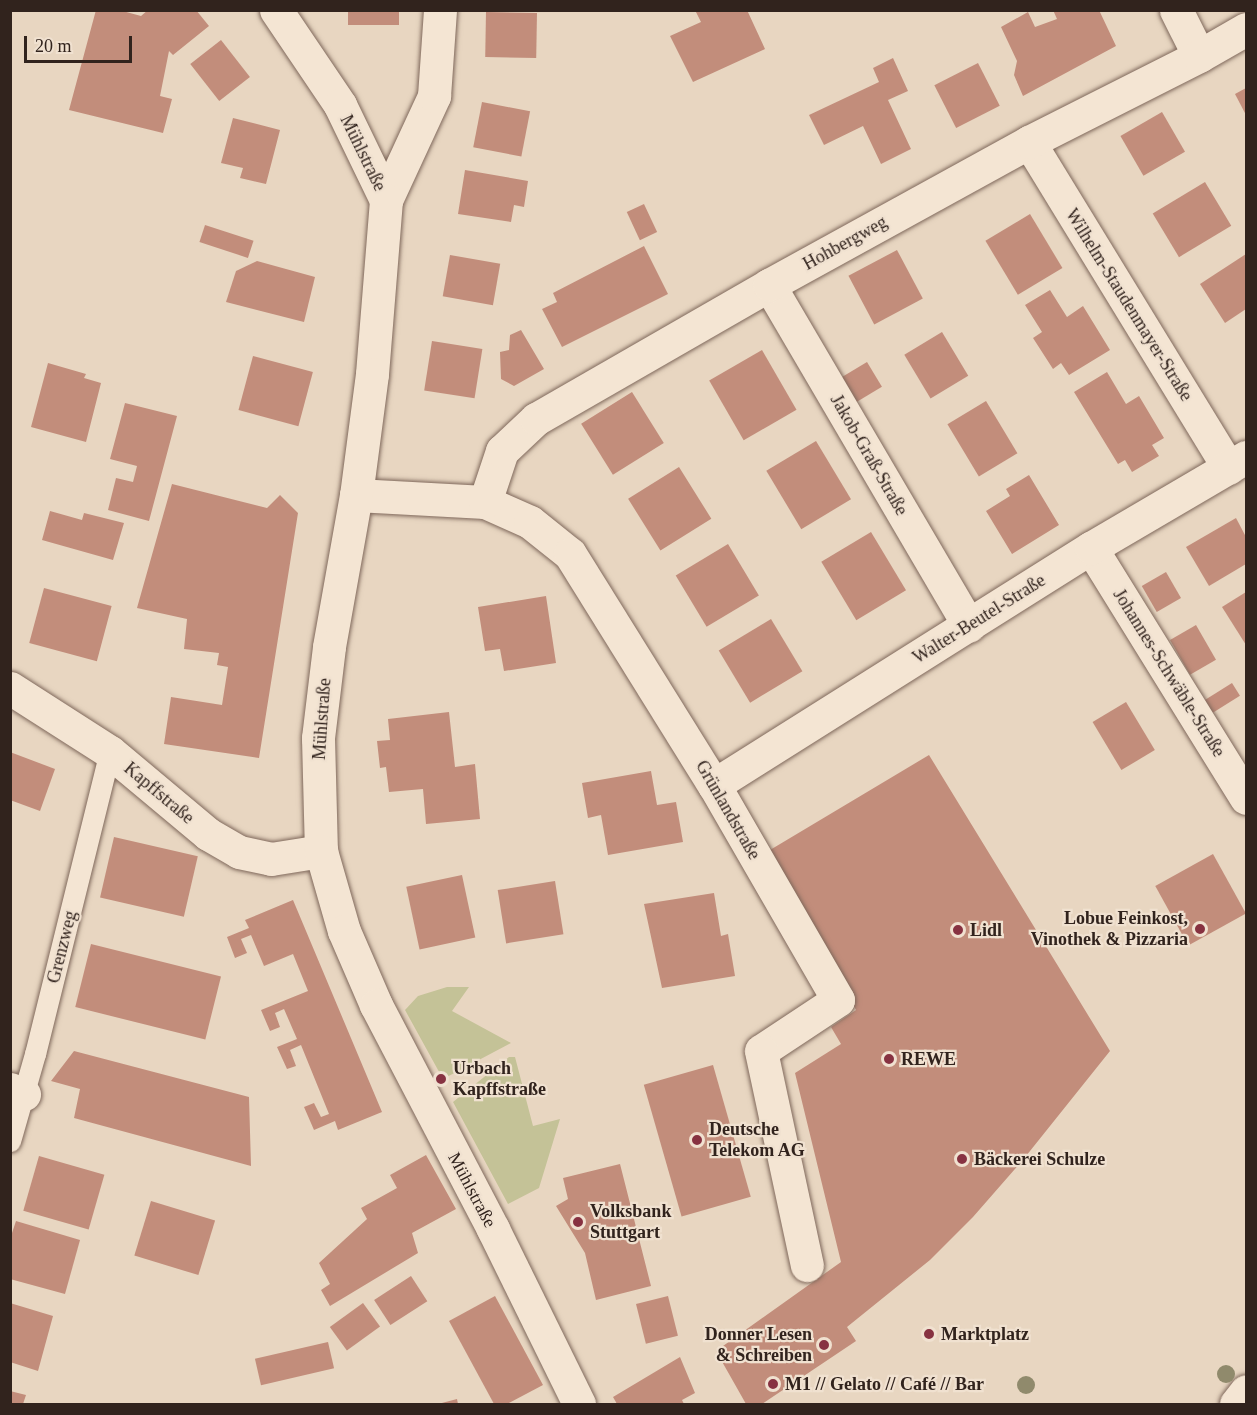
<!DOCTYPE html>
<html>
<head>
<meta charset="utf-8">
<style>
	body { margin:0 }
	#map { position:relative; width:1257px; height:1415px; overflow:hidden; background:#e8d6c1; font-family:Georgia,serif }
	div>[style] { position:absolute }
	.green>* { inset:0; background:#c4c297 }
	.building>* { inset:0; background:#c28d7b; transform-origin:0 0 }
	.roads { filter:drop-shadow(0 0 2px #7f685b) drop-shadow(0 0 2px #7f685b) }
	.service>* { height:21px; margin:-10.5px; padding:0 10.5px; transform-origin:10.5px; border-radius:10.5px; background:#f4e5d3 }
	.minor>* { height:33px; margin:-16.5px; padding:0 16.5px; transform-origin:16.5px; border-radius:16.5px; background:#f4e5d3 }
	.tertiary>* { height:33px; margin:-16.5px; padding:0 16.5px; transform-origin:16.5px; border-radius:16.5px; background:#f4e5d3 }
	.trees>* { width:18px; height:18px; margin:-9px; border-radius:50%; background:#908a6c }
	.dots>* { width:16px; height:16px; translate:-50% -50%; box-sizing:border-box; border:3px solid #f0e1d0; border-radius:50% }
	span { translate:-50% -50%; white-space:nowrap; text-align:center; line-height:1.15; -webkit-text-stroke:4.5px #f0e1d0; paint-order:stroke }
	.street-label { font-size:18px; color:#31231d }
	.poi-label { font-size:18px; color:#31231d; font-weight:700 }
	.right { translate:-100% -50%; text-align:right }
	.left { translate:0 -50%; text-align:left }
	.frame { position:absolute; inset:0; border:12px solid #31231d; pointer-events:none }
	.scale { position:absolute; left:24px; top:36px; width:108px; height:27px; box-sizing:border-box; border:3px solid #31231d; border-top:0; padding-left:8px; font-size:18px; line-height:21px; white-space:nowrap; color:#31231d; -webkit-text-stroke:4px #f0e1d0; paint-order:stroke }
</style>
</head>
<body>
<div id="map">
	<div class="green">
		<i style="clip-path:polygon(447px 987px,469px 987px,452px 1011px,511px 1043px,443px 1079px,405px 1010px,418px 996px)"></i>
		<i style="clip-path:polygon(509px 1057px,515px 1057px,533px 1126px,560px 1119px,539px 1188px,508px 1204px,453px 1102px)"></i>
	</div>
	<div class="building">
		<i style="clip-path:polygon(96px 10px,119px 10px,141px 16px,148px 10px,196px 10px,209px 26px,173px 55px,169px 51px,160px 96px,172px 99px,163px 133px,69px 110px)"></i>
		<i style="left:348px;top:10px;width:51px;height:15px"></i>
		<i style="clip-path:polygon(695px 10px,747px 10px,765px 49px,693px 82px,670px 36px,701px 22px)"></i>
		<i style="clip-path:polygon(1053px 10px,1099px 10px,1116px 46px,1023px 96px,1014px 75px,1017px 61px,1001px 27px,1028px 12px,1035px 27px,1057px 19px)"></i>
		<i style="left:486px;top:12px;width:51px;height:45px;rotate:1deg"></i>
		<i style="left:221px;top:40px;width:47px;height:39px;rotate:52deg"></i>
		<i style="clip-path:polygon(893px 58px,908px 91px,888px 100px,911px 149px,881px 164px,863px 126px,824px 145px,809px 115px,879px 82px,873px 68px)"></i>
		<i style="left:978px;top:63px;width:48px;height:49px;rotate:63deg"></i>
		<i style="clip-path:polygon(1246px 88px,1246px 115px,1235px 94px)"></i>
		<i style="left:482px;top:102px;width:49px;height:46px;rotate:11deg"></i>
		<i style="left:1162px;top:112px;width:46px;height:48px;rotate:60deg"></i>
		<i style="clip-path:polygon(233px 118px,280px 130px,266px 184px,240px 178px,243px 168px,221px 163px)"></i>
		<i style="clip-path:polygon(465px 170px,528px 181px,524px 207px,514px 205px,511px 222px,458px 214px)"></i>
		<i style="left:1205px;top:182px;width:51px;height:61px;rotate:59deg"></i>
		<i style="left:644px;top:204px;width:31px;height:19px;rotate:65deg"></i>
		<i style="left:1030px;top:214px;width:63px;height:52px;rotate:59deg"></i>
		<i style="left:205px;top:225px;width:51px;height:18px;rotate:18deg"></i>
		<i style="clip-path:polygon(644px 246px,668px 294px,562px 347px,542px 309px,557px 302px,553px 293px)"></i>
		<i style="left:897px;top:250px;width:55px;height:55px;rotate:62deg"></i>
		<i style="clip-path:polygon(1246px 254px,1246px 309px,1225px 323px,1200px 284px)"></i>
		<i style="left:450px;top:255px;width:51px;height:42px;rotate:10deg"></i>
		<i style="clip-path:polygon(257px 261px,315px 277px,304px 322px,226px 302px,236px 271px)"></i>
		<i style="clip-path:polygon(1050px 290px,1067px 317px,1083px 306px,1110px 350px,1069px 375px,1061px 363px,1053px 369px,1033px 338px,1042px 332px,1025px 305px)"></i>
		<i style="clip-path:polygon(521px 330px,544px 369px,514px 386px,501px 379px,500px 352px,509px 350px,510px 335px)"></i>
		<i style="left:942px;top:332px;width:51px;height:44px;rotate:59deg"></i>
		<i style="left:432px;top:341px;width:51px;height:50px;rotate:9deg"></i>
		<i style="left:762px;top:350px;width:69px;height:61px;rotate:60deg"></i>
		<i style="left:253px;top:356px;width:62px;height:56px;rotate:15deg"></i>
		<i style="left:867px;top:362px;width:29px;height:33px;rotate:59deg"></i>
		<i style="clip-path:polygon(48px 363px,86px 374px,84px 378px,101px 383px,86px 442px,31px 427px)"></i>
		<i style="clip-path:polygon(1107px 372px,1126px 404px,1139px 396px,1164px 438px,1152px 445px,1159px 456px,1132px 472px,1125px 460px,1118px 464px,1074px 392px)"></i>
		<i style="left:632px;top:392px;width:60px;height:60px;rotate:58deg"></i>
		<i style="left:986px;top:401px;width:61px;height:45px;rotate:59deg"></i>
		<i style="clip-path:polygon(125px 403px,177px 416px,149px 521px,108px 510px,116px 478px,133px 482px,137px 466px,110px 459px)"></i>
		<i style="left:816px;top:441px;width:68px;height:58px;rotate:59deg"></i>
		<i style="left:679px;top:467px;width:61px;height:60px;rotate:58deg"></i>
		<i style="clip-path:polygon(1029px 475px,1059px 525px,1012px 554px,986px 511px,1010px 496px,1006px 489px)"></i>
		<i style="clip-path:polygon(172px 484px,267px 508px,280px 495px,298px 513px,259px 758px,164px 744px,171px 697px,222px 705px,228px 667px,217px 665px,219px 653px,184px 649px,187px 619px,137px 608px)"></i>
		<i style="clip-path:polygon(50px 511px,82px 520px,84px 513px,124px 523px,113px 560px,42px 540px)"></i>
		<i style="clip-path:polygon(1236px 518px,1246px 537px,1246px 564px,1209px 586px,1186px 547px)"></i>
		<i style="left:871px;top:532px;width:68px;height:58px;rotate:59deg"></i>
		<i style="left:728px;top:544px;width:60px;height:61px;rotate:59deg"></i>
		<i style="left:1166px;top:572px;width:30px;height:28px;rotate:60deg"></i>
		<i style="left:44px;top:588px;width:70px;height:57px;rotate:15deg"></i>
		<i style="clip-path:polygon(1246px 592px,1246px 645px,1222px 607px)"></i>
		<i style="clip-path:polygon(546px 596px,556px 663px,504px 671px,500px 649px,485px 651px,478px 607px)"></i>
		<i style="left:771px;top:619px;width:61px;height:61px;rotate:59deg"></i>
		<i style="left:1196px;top:625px;width:40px;height:30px;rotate:60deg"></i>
		<i style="left:1232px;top:683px;width:15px;height:32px;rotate:58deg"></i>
		<i style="left:1126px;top:702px;width:56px;height:39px;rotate:59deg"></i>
		<i style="clip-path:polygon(449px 712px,455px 767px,475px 764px,480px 819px,426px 824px,423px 789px,389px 792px,386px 767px,380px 768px,377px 741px,390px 740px,388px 719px)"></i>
		<i style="clip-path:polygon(10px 752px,55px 769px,40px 811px,10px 800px)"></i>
		<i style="clip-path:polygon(929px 755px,1110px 1051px,1022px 1161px,973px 1217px,930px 1260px,847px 1327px,856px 1341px,762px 1404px,746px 1404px,716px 1351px,841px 1262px,795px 1073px,841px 1044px,831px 1027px,856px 1010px,765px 853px)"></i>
		<i style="clip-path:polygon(651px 771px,657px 805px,676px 802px,683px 842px,608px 855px,601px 815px,588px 818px,582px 783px)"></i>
		<i style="left:114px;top:837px;width:86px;height:62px;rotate:13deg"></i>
		<i style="left:1213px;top:854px;width:68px;height:66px;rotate:61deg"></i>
		<i style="left:462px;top:875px;width:64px;height:57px;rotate:78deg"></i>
		<i style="left:555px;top:881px;width:54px;height:58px;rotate:81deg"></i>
		<i style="clip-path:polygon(714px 893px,721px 936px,728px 934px,735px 976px,662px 988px,644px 904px)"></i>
		<i style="clip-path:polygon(293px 900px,382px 1112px,338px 1130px,335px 1121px,314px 1130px,304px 1107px,314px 1103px,321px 1117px,329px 1114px,301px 1045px,290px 1050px,296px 1066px,287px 1069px,277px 1047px,297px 1039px,284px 1009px,275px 1013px,280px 1027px,270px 1031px,261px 1010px,308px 991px,293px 954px,264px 966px,251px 935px,241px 939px,247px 953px,235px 958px,227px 937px,249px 928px,245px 920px)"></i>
		<i style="left:91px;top:944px;width:134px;height:65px;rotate:14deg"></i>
		<i style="clip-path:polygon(74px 1051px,249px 1097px,251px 1166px,74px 1118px,80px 1089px,51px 1081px)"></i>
		<i style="left:713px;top:1065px;width:137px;height:72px;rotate:74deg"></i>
		<i style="clip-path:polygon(426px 1155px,456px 1209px,412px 1233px,418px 1253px,330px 1306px,321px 1290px,330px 1284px,319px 1263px,367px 1219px,361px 1208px,397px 1188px,390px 1175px)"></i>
		<i style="left:39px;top:1156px;width:68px;height:57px;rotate:16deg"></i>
		<i style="clip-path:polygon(620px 1164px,651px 1286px,596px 1300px,585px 1253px,556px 1206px,568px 1199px,563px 1178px)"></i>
		<i style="left:151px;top:1201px;width:67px;height:57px;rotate:17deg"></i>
		<i style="clip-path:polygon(16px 1221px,80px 1240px,65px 1294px,10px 1279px,10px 1239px)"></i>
		<i style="left:411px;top:1276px;width:30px;height:44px;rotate:57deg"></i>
		<i style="clip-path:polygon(495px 1296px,543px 1385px,507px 1404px,494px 1404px,449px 1321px)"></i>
		<i style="left:668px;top:1296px;width:41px;height:33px;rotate:76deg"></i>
		<i style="clip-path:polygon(10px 1303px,53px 1316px,38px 1371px,10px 1362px)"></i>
		<i style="left:363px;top:1303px;width:29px;height:41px;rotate:54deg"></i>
		<i style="left:328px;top:1342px;width:27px;height:75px;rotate:77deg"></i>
		<i style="clip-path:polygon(680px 1357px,695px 1393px,682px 1400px,684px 1404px,617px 1404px,613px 1397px)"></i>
		<i style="clip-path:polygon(10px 1391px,26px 1395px,23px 1404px,10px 1404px)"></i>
		<i style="clip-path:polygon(457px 1399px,458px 1404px,438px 1404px)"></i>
	</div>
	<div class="roads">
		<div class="service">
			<i style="left:10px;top:1141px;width:91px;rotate:-74deg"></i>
			<i style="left:35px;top:1054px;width:311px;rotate:-76.1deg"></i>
		</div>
		<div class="minor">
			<i style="left:1176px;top:10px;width:51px;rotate:63.4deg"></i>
			<i style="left:1029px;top:142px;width:382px;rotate:58.5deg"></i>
			<i style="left:386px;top:200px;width:115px;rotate:-65.2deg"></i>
			<i style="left:434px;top:96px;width:86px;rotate:-86deg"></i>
			<i style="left:769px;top:285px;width:395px;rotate:59.6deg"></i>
			<i style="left:356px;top:495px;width:129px;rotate:3.1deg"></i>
			<i style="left:485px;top:502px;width:49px;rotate:24deg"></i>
			<i style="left:530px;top:522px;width:51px;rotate:38.7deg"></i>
			<i style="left:570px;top:554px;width:272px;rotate:58.1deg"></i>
			<i style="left:714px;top:785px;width:248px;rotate:60deg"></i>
			<i style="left:838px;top:1000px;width:92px;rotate:146.5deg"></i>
			<i style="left:761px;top:1051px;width:219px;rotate:77.9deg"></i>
			<i style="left:485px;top:502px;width:54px;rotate:-71.6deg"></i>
			<i style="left:502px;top:451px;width:47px;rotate:-43.3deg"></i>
			<i style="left:536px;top:419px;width:269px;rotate:-29.9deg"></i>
			<i style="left:769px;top:285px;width:297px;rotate:-28.8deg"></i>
			<i style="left:1029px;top:142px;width:191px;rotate:-26.8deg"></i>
			<i style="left:1199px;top:56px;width:54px;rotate:-29.9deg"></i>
			<i style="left:1091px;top:548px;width:294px;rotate:58.2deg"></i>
			<i style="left:10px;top:688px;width:119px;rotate:32.6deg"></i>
			<i style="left:110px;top:752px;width:128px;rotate:39.9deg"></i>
			<i style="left:208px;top:834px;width:36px;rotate:30deg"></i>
			<i style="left:239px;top:852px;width:33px;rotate:12deg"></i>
			<i style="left:271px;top:859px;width:51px;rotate:-9.1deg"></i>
			<i style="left:714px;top:785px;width:445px;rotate:-32.2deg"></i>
			<i style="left:1091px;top:548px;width:180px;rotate:-30.4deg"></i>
			<i style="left:10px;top:1089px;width:15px;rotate:20deg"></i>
			<i style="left:1236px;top:1404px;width:16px;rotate:-52deg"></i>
		</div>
		<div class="tertiary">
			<i style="left:276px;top:10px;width:115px;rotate:56deg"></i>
			<i style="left:340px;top:105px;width:106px;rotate:64.2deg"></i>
			<i style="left:386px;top:200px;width:175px;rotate:94.6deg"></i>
			<i style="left:372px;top:374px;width:122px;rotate:97.5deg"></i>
			<i style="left:356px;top:495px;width:154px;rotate:100.1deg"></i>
			<i style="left:329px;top:647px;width:92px;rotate:96.9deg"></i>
			<i style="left:318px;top:738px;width:113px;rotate:88.5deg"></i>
			<i style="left:321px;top:851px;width:83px;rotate:74deg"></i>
			<i style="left:344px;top:931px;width:81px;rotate:66.6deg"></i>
			<i style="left:376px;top:1005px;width:253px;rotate:62.4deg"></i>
			<i style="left:493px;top:1229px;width:195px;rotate:63.8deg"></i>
		</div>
	</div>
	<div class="trees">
		<i style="left:1226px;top:1374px"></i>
		<i style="left:1026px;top:1385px"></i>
	</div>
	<div class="dots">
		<i style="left:1200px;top:929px;background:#873241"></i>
		<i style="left:958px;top:930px;background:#873241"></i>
		<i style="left:889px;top:1059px;background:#873241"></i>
		<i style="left:441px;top:1079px;background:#873241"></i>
		<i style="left:697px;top:1140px;background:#873241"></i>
		<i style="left:962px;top:1159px;background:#873241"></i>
		<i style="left:578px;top:1222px;background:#873241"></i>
		<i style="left:929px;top:1334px;background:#873241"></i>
		<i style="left:824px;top:1345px;background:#873241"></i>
		<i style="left:773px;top:1384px;background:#873241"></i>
	</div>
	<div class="street-label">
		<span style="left:363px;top:153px;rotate:64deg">Mühlstraße</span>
		<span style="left:845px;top:243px;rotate:-29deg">Hohbergweg</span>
		<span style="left:1129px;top:305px;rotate:58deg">Wilhelm-Staudenmayer-Straße</span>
		<span style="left:869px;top:455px;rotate:60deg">Jakob-Graß-Straße</span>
		<span style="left:979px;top:619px;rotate:-32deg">Walter-Beutel-Straße</span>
		<span style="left:1169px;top:673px;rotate:58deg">Johannes-Schwäble-Straße</span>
		<span style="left:322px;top:719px;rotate:-86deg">Mühlstraße</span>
		<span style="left:159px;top:793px;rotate:40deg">Kapffstraße</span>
		<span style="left:728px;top:810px;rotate:60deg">Grünlandstraße</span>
		<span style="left:62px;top:947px;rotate:-76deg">Grenzweg</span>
		<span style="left:472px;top:1190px;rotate:62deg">Mühlstraße</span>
	</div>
	<div class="poi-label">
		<span class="right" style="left:1188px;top:929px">Lobue Feinkost,<br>Vinothek &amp; Pizzaria</span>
		<span class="left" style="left:970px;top:930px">Lidl</span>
		<span class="left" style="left:901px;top:1059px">REWE</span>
		<span class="left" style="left:453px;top:1079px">Urbach<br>Kapffstraße</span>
		<span class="left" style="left:709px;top:1140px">Deutsche<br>Telekom AG</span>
		<span class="left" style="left:974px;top:1159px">Bäckerei Schulze</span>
		<span class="left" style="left:590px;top:1222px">Volksbank<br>Stuttgart</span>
		<span class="left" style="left:941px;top:1334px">Marktplatz</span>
		<span class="right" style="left:812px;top:1345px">Donner Lesen<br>&amp; Schreiben</span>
		<span class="left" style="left:785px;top:1384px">M1 // Gelato // Café // Bar</span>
	</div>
	<div class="frame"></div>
	<div class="scale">20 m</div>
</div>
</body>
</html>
